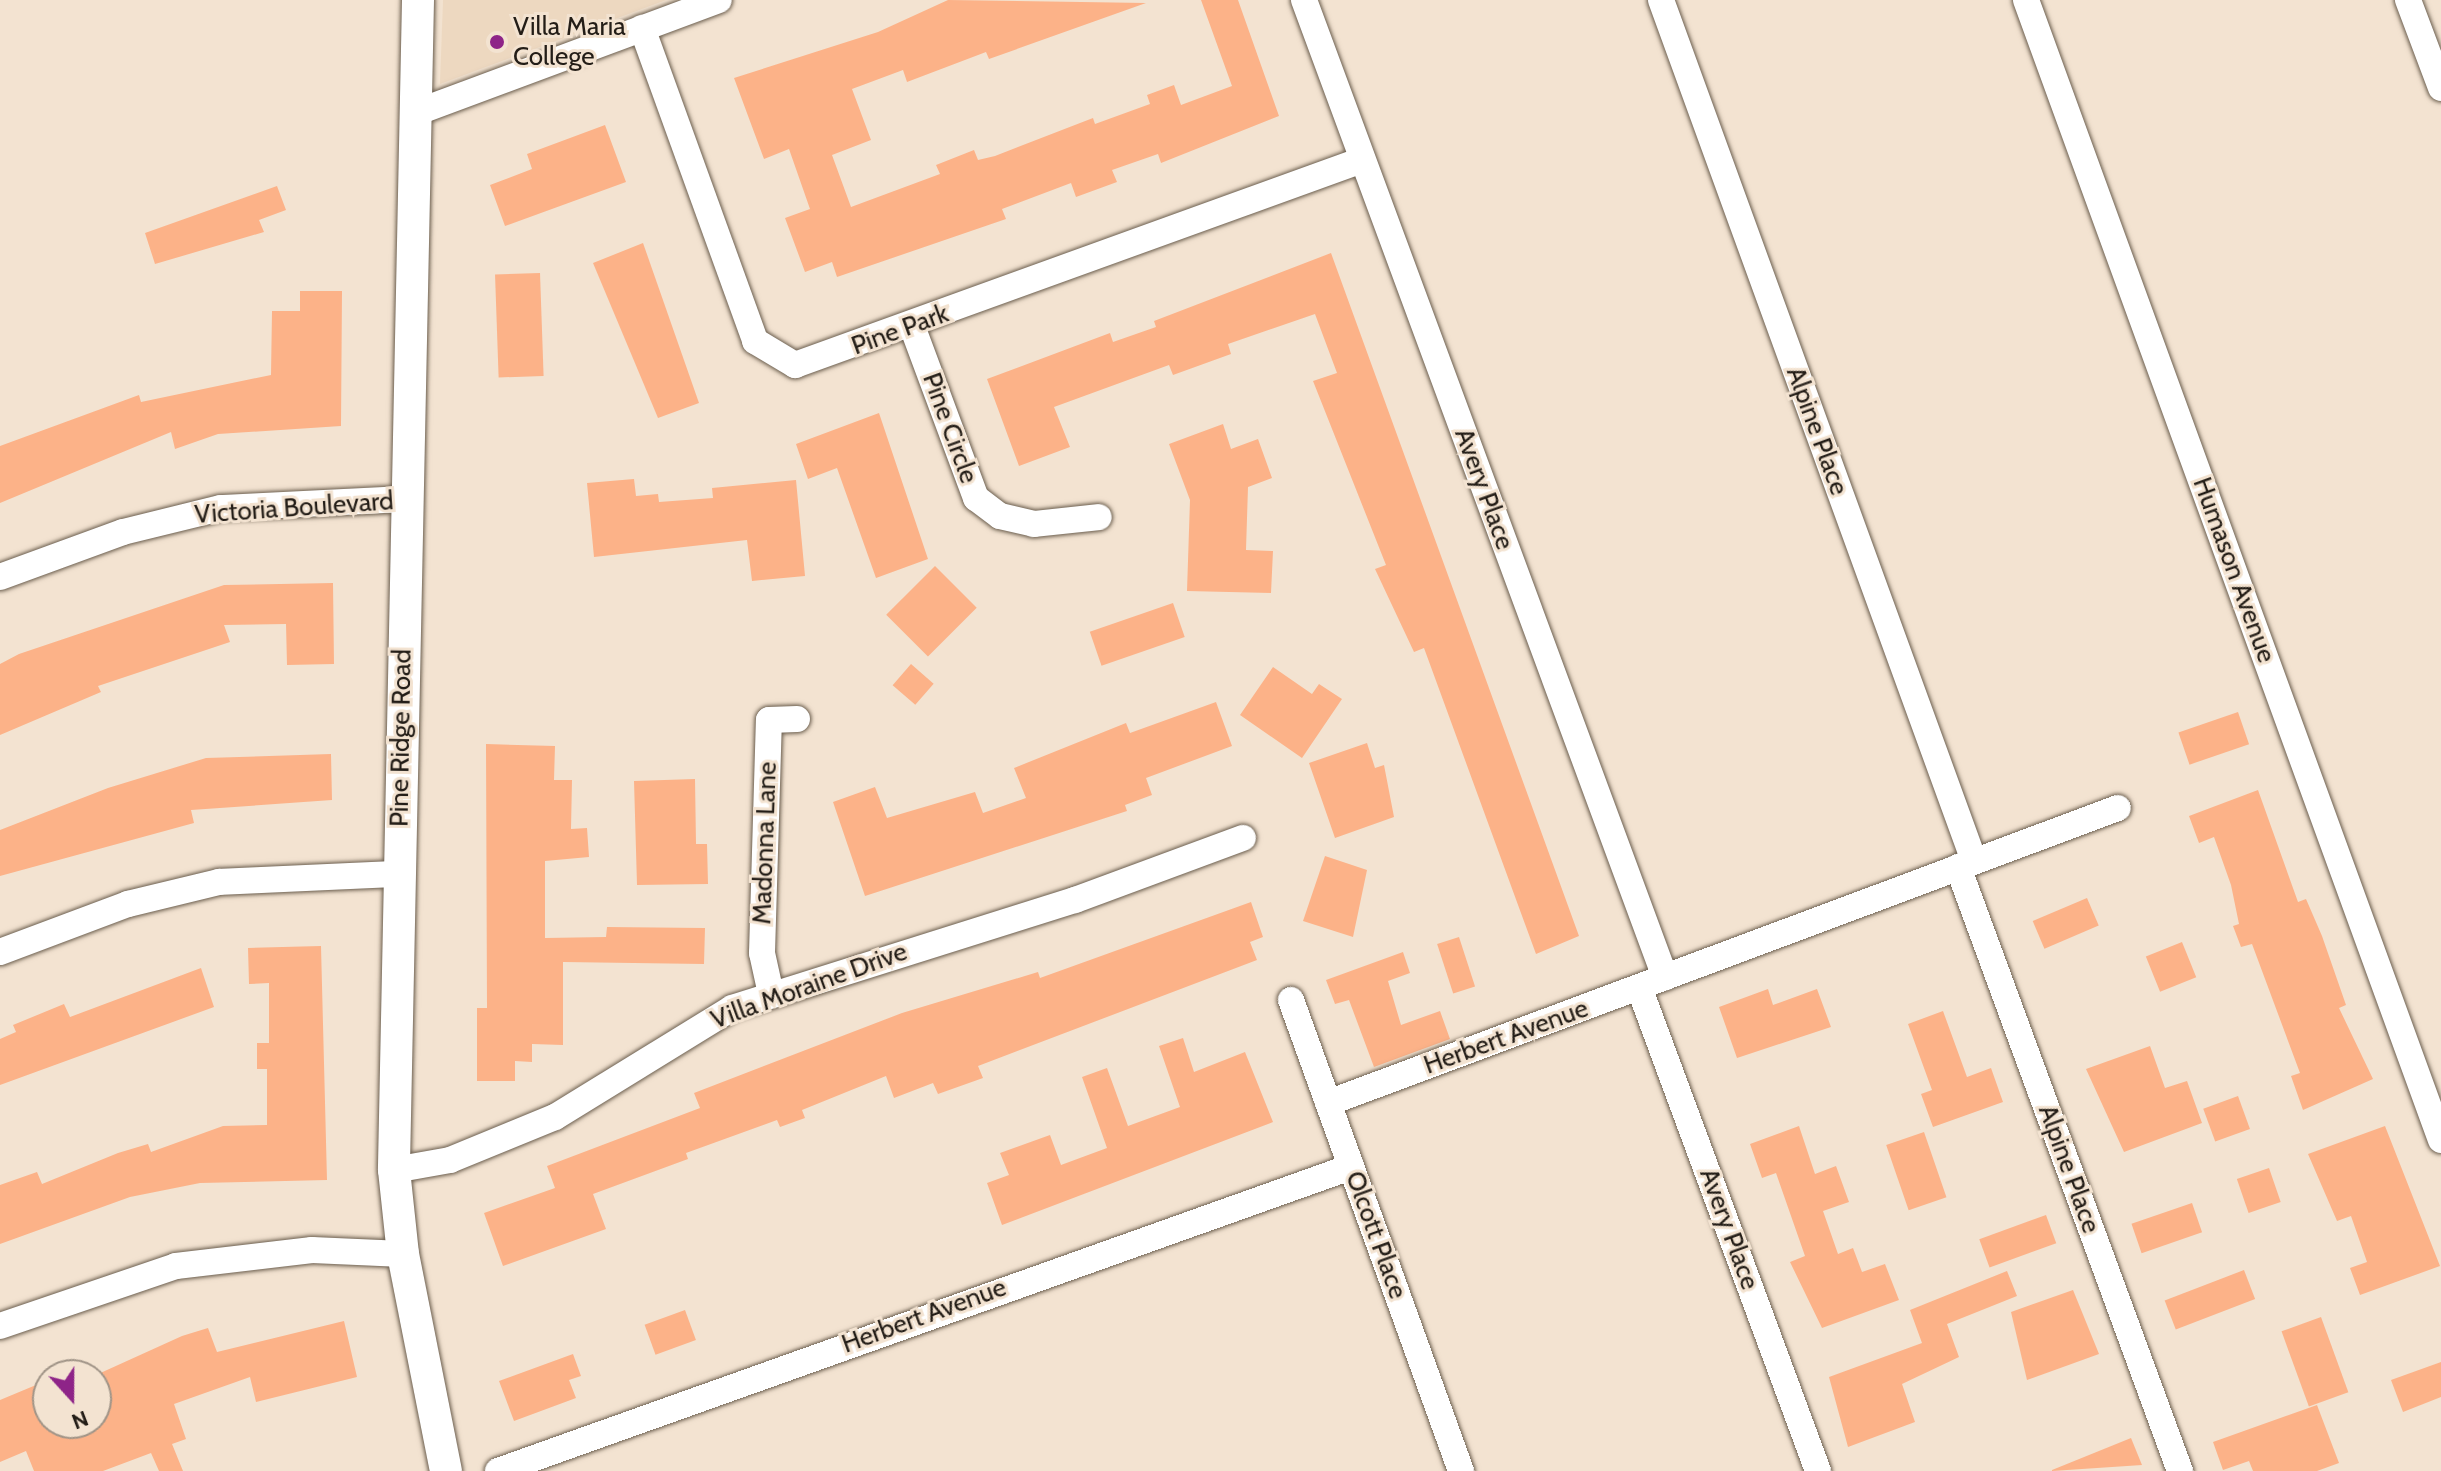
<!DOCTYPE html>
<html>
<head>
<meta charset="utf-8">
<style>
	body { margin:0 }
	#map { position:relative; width:2441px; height:1471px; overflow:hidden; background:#f3e3d1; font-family:Cabin,sans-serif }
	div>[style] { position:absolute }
	.built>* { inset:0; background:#edd8c0 }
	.building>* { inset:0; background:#fcb288; transform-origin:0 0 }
	.roads { filter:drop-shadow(0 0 2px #6b5e4e) drop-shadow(0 0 2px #6b5e4e) }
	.minor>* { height:26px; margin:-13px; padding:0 13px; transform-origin:13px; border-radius:13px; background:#fff }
	.tertiary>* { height:32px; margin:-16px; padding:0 16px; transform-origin:16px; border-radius:16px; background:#fff }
	.dots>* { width:22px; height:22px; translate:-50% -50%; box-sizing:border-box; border:4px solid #f3e3d1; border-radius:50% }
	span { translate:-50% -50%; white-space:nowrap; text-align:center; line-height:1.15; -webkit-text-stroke:6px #f3e3d1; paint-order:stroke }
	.poi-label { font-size:26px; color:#231d17 }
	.left { translate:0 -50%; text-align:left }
	.street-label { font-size:26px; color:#231d17 }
	.north { position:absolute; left:32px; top:1359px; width:80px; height:80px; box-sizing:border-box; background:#f3e3d1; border:2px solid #a09487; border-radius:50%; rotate:159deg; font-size:22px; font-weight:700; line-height:32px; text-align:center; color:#231d17 }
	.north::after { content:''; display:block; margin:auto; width:28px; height:36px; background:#8e2488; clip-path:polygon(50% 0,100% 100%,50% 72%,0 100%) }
</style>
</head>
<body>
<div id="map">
	<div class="built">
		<i style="clip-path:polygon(443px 0,666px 0,440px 84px)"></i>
	</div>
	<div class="building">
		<i style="clip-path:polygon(948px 0,1146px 3px,989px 59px,986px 52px,907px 82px,903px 70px,852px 89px,871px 140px,832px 155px,851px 207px,940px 174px,936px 165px,974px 150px,978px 160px,995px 156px,1093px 118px,1095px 124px,1150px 104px,1147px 95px,1174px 85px,1181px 105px,1232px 86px,1201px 0,1238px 0,1279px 116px,1161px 163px,1158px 154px,1112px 170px,1117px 182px,1076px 197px,1071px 183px,1002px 209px,1006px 219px,837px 277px,832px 262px,805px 272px,785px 218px,810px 209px,789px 149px,764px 159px,734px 78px,878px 32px)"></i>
		<i style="clip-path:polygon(605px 125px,626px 182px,505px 226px,490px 185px,532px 169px,527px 154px)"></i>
		<i style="clip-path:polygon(277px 186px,286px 210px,259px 220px,264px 232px,155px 264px,145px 233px)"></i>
		<i style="clip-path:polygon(643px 243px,699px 403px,658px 418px,593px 263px)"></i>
		<i style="clip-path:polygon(1331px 253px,1579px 936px,1536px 954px,1424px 648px,1414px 652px,1375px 569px,1386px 565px,1313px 381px,1337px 373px,1315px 314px,1228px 344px,1231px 354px,1173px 375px,1169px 365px,1054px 407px,1070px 447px,1019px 466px,987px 379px,1110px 333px,1113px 342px,1156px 327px,1154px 321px)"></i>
		<i style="left:540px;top:273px;width:103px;height:45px;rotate:88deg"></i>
		<i style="clip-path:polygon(300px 291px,342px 291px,341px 426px,218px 434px,175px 449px,171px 432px,0 503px,0 446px,139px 395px,141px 402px,271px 375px,272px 311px,300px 311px)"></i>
		<i style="clip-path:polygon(879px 413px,928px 559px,876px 578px,837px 468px,808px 479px,796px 444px)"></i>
		<i style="clip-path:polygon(1223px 424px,1231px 449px,1258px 439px,1272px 478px,1248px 487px,1246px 550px,1273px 551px,1271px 593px,1187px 591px,1190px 500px,1169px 444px)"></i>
		<i style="clip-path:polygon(634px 479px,636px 496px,658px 494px,659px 502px,713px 498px,712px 488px,796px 480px,805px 576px,752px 581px,747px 540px,594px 557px,587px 483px)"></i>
		<i style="left:935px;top:566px;width:59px;height:69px;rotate:45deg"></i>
		<i style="clip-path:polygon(333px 583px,334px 664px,287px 665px,286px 624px,224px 625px,230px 642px,98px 686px,101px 692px,0 735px,0 664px,19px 654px,224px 585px)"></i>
		<i style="left:1173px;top:603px;width:36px;height:88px;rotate:71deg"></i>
		<i style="left:911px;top:664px;width:30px;height:28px;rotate:41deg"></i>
		<i style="clip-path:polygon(1273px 667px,1312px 694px,1319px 684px,1342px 699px,1302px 758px,1240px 715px)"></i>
		<i style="clip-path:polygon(1216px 702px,1232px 746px,1146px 778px,1152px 795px,1125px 805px,1127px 811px,865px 896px,833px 802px,875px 787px,887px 818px,975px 792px,983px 813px,1026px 798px,1014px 768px,1126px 723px,1130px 733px)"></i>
		<i style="left:2238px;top:712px;width:34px;height:63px;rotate:71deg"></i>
		<i style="clip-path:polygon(1367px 743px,1375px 768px,1384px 765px,1394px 817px,1335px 838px,1309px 763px)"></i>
		<i style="clip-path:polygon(486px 744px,555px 746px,554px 780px,572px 780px,571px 829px,587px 828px,589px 857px,545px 861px,545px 938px,606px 937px,607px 927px,705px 928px,704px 964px,563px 962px,563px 1045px,532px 1044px,532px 1062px,515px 1061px,515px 1081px,477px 1081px,477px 1008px,487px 1008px)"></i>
		<i style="clip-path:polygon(331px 754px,332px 800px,191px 810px,194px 823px,0 876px,0 830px,108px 788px,206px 758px)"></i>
		<i style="clip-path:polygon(695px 779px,696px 844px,707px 844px,708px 884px,637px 885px,634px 781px)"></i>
		<i style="clip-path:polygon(2258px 790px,2298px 902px,2306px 899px,2322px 936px,2346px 1005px,2339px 1008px,2373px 1079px,2303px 1110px,2291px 1076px,2300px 1073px,2252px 944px,2241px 947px,2233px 926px,2239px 924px,2231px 885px,2214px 837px,2199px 843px,2189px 816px)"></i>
		<i style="clip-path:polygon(1325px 856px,1367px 870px,1353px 937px,1303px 921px)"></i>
		<i style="left:2087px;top:898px;width:30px;height:59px;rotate:67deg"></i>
		<i style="clip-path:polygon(1251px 902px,1263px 937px,1250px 942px,1257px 960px,978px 1066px,983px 1078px,938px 1094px,933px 1083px,894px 1098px,886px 1076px,802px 1110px,805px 1118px,780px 1127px,777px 1120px,686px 1153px,688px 1159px,593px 1194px,606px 1229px,503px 1266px,484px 1213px,555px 1188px,547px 1166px,700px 1108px,694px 1093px,902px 1013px,1038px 972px,1040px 978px)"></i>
		<i style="left:1459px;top:937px;width:52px;height:23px;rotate:72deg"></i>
		<i style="left:2182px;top:942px;width:38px;height:39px;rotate:68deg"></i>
		<i style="clip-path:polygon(321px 946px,327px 1180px,200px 1183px,130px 1197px,0 1244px,0 1185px,37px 1172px,42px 1184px,118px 1153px,148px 1144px,151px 1152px,223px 1126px,267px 1125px,267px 1069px,257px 1069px,257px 1043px,269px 1043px,269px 983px,249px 984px,248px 948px)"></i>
		<i style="clip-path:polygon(1403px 952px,1410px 973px,1388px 981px,1401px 1025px,1440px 1011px,1450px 1039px,1374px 1067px,1349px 1000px,1335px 1004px,1326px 980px)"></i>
		<i style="clip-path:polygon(201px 968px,214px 1007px,0 1085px,0 1039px,16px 1032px,13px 1025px,64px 1004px,70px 1017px)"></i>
		<i style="clip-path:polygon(1768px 989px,1773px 1005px,1817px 989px,1831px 1027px,1737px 1058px,1719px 1007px)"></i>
		<i style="clip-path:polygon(1943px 1011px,1967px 1077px,1991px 1068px,2003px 1102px,1933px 1127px,1921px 1094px,1932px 1090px,1908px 1024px)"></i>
		<i style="clip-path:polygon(1183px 1038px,1194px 1072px,1245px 1052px,1273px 1122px,1002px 1225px,987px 1183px,1009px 1175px,1000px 1153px,1050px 1135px,1061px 1165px,1107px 1148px,1082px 1077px,1107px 1068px,1128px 1126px,1180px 1107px,1159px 1046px)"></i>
		<i style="clip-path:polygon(2150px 1046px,2165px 1088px,2187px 1081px,2202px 1123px,2124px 1152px,2086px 1069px)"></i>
		<i style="left:2238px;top:1096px;width:35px;height:37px;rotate:70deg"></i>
		<i style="clip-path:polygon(1799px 1126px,1815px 1174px,1836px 1166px,1849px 1202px,1823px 1211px,1838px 1254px,1853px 1248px,1862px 1272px,1885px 1264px,1899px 1300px,1822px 1328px,1790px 1262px,1805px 1256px,1776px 1173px,1762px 1178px,1750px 1144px)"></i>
		<i style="clip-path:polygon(2385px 1126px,2440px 1266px,2360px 1295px,2350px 1268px,2367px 1262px,2351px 1216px,2337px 1221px,2308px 1154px)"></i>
		<i style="left:1924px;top:1132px;width:69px;height:40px;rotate:71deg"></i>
		<i style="left:2269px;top:1168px;width:36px;height:34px;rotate:71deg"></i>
		<i style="left:2192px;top:1203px;width:31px;height:64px;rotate:71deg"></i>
		<i style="left:2046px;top:1215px;width:30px;height:71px;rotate:70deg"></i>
		<i style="left:2244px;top:1270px;width:31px;height:85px;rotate:69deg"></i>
		<i style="clip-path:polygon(2007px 1271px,2017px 1296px,1947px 1324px,1959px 1357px,1902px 1384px,1915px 1422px,1848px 1447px,1829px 1377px,1922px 1343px,1910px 1310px)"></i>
		<i style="clip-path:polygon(2073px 1290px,2099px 1354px,2027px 1380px,2011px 1312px)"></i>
		<i style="left:685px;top:1310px;width:32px;height:43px;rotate:70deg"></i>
		<i style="left:2321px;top:1317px;width:80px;height:42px;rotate:70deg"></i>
		<i style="clip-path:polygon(344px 1321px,357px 1377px,256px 1402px,250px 1377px,174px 1404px,186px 1439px,172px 1444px,183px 1471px,159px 1471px,151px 1453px,103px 1471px,34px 1471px,26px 1451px,0 1462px,0 1400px,48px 1380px,48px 1423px,96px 1423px,96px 1375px,182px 1336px,208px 1328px,217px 1352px)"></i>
		<i style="clip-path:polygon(573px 1354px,581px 1376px,569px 1380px,576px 1398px,514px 1421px,499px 1381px)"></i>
		<i style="clip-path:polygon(2441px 1362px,2441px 1397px,2403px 1412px,2391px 1380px)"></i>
		<i style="clip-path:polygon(2317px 1405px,2339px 1463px,2317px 1471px,2253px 1471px,2249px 1461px,2223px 1470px,2213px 1442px)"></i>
		<i style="clip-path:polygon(2131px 1438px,2142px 1465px,2052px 1471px,2052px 1470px)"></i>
	</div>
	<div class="roads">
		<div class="minor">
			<i style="left:1304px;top:0;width:1042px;rotate:69.72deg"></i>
			<i style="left:1661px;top:0;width:916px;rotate:70.02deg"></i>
			<i style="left:2026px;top:0;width:1213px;rotate:70deg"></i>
			<i style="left:2408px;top:0;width:94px;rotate:69.4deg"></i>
			<i style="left:642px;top:28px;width:333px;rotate:70.1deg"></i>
			<i style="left:755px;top:341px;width:47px;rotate:31deg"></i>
			<i style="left:795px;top:365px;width:603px;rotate:-19.88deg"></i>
			<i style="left:415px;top:113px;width:324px;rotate:-20.4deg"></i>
			<i style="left:912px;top:326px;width:184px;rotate:69.6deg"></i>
			<i style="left:976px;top:498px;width:30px;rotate:37deg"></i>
			<i style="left:1000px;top:516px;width:35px;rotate:13deg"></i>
			<i style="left:1034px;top:524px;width:65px;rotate:-6.1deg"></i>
			<i style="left:0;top:577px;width:131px;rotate:-20.1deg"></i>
			<i style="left:123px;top:532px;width:101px;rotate:-13.8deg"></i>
			<i style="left:221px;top:508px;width:186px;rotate:-2.8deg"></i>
			<i style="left:1958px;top:867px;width:644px;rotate:69.82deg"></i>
			<i style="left:0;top:952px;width:137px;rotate:-20.6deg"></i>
			<i style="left:128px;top:904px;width:94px;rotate:-13.6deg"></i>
			<i style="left:219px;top:882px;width:179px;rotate:-2.6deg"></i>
			<i style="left:1639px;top:987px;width:516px;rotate:69.7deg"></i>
			<i style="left:771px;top:994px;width:42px;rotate:-102.4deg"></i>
			<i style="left:762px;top:953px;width:233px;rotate:-88.3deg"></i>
			<i style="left:769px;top:720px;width:28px;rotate:-2deg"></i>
			<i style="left:1291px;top:1000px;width:501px;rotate:70.15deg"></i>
			<i style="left:1328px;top:1103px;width:843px;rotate:-20.48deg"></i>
			<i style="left:394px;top:1170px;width:57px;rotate:-10.1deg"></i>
			<i style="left:450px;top:1160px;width:113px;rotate:-22.3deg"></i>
			<i style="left:555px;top:1117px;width:208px;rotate:-31.6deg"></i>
			<i style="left:732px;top:1008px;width:360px;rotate:-17.5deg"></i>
			<i style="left:1075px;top:900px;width:179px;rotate:-20.3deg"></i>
			<i style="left:0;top:1326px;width:186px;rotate:-18.8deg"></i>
			<i style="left:176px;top:1266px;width:137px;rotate:-6.7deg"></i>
			<i style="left:312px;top:1250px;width:91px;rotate:2.5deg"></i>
			<i style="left:498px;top:1471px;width:906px;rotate:-19.62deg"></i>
		</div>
		<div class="tertiary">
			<i style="left:418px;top:0;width:1170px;rotate:91.18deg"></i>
			<i style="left:394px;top:1170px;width:84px;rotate:83.9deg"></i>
			<i style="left:403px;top:1254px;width:221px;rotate:78.8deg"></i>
		</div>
	</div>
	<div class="dots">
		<i style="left:497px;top:42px;background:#8e2488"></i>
	</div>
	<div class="poi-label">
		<span class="left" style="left:513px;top:42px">Villa Maria<br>College</span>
	</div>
	<div class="street-label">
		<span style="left:900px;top:330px;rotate:-20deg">Pine Park</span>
		<span style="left:950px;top:428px;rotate:70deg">Pine Circle</span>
		<span style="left:1817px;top:431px;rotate:70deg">Alpine Place</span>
		<span style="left:1484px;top:489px;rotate:70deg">Avery Place</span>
		<span style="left:294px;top:508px;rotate:-4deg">Victoria Boulevard</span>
		<span style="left:2234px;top:570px;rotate:70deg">Humason Avenue</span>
		<span style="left:401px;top:738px;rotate:-89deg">Pine Ridge Road</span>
		<span style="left:765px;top:843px;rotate:-88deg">Madonna Lane</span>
		<span style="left:809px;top:986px;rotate:-20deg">Villa Moraine Drive</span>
		<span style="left:1506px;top:1037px;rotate:-20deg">Herbert Avenue</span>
		<span style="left:2069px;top:1169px;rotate:70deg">Alpine Place</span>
		<span style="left:1729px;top:1229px;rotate:70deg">Avery Place</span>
		<span style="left:1376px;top:1235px;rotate:70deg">Olcott Place</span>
		<span style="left:924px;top:1316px;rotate:-20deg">Herbert Avenue</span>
	</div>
	<div class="north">N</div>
</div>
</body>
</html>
